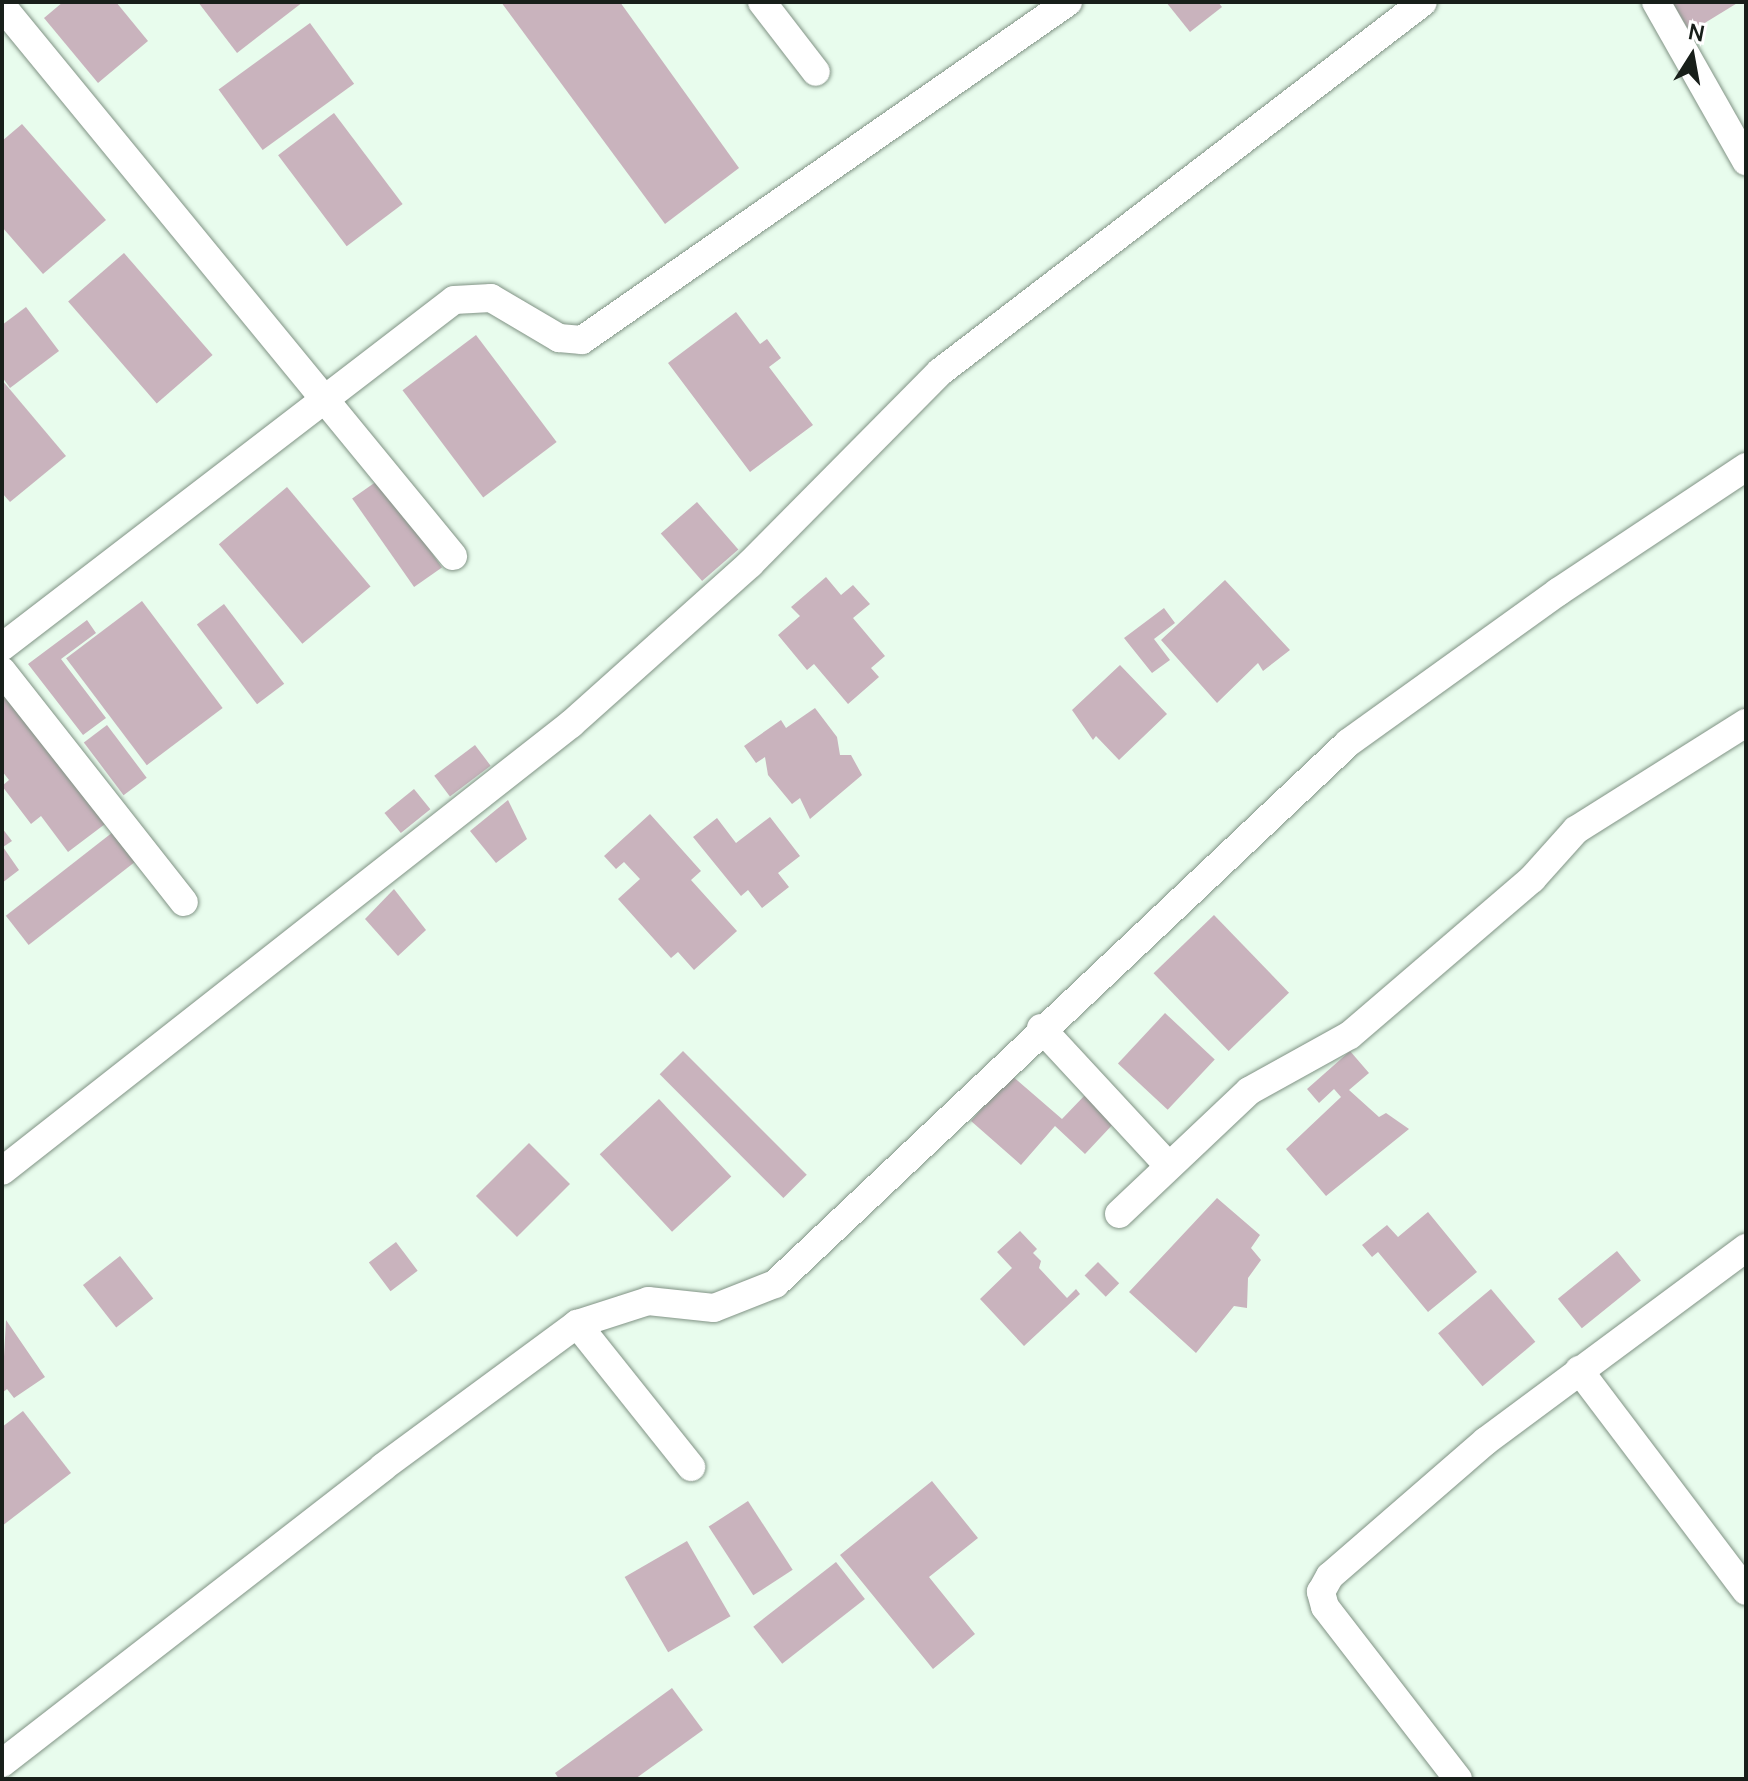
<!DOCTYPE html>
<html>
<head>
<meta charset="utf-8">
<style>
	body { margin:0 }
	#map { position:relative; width:1748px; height:1781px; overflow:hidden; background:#e8fced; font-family:Manrope,sans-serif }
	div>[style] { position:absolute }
	.building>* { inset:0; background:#c9b3bd; transform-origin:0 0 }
	.roads { filter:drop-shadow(0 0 2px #819385) drop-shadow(0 0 2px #819385) }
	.minor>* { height:28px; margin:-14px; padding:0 14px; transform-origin:14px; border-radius:14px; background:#fff }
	span { translate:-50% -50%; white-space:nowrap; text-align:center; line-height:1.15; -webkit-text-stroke:7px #fff; paint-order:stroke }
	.frame { position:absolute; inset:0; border:4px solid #181f1a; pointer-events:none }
	.north { position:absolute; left:1652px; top:16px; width:80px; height:80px; -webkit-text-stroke:6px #fff; paint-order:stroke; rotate:11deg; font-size:22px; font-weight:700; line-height:32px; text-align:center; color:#181f1a }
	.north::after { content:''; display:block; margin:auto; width:28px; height:36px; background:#181f1a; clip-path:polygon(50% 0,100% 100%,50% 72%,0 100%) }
</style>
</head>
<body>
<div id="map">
	<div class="building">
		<i style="clip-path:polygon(63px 2px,116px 2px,148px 41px,98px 83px,44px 18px)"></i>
		<i style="clip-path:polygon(198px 2px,303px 2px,237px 53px)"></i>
		<i style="clip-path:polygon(501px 2px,620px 2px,739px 168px,665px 224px)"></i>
		<i style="clip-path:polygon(1166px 2px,1218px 2px,1222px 7px,1190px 32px)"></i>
		<i style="clip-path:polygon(1672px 2px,1739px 2px,1690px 32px)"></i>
		<i style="left:310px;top:23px;width:75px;height:113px;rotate:54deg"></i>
		<i style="left:334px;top:113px;width:114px;height:70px;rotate:53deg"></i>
		<i style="clip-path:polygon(22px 124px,106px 220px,43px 274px,2px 227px,2px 141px)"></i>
		<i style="left:124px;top:253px;width:135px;height:74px;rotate:49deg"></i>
		<i style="clip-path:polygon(26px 307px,59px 351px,10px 388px,2px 377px,2px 325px)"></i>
		<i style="clip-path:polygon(736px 312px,760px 344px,767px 339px,781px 358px,769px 367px,813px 425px,750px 472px,668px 363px)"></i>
		<i style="left:476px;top:335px;width:134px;height:92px;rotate:53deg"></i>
		<i style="clip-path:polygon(2px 380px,66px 456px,10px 502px,2px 493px)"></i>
		<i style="left:380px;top:479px;width:108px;height:34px;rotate:55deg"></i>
		<i style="left:287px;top:487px;width:130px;height:89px;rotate:50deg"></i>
		<i style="left:697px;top:502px;width:63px;height:48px;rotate:49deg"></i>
		<i style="clip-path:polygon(826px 577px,841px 595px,853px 585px,870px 604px,853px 618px,885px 656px,871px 668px,879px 677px,848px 704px,814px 664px,807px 670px,778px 635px,800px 616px,791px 607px)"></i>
		<i style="clip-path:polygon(1225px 580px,1290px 650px,1263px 671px,1258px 663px,1217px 703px,1161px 640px)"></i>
		<i style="left:142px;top:601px;width:134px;height:95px;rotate:53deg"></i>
		<i style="left:224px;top:604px;width:100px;height:34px;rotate:53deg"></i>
		<i style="clip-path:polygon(1164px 608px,1175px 623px,1154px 639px,1170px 660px,1152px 673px,1124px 638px)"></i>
		<i style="clip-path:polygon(87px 620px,96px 633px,61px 659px,106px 718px,83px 735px,28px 664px)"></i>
		<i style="clip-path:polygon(1120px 665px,1167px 714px,1119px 760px,1096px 736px,1093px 740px,1072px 710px)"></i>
		<i style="clip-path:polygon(2px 674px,113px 818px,68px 852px,41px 816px,31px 824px,2px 786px,9px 780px,2px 771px)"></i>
		<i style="clip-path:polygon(815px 708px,837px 737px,840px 755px,851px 755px,862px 775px,810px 819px,800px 798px,792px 804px,768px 775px,765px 757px,756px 763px,744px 746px,781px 720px,786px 728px)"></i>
		<i style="left:107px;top:725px;width:66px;height:29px;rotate:53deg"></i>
		<i style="left:475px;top:745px;width:26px;height:51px;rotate:53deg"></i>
		<i style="left:414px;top:789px;width:26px;height:38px;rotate:51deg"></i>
		<i style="clip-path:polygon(508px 800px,527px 839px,496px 863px,470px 831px)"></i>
		<i style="clip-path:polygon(650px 814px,701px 871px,691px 880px,737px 931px,694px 970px,678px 952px,671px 958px,618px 899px,640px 879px,624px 862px,616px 869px,604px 856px)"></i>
		<i style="clip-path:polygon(770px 817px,800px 856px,778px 873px,789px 887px,762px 908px,748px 890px,741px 896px,693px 837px,717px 818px,736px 843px)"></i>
		<i style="clip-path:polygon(2px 828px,12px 841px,3px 847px,19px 870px,2px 883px)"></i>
		<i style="left:113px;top:832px;width:37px;height:136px;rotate:52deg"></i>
		<i style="clip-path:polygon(394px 889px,426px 930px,398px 956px,365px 919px)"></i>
		<i style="left:1214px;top:915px;width:108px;height:84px;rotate:46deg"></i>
		<i style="left:1165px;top:1013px;width:68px;height:69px;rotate:43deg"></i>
		<i style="left:683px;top:1051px;width:175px;height:33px;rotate:45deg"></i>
		<i style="clip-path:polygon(1350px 1051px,1369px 1073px,1349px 1090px,1379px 1117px,1386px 1113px,1409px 1129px,1326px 1196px,1286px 1149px,1341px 1097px,1334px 1089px,1319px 1103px,1307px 1089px)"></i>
		<i style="clip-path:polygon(1011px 1075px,1062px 1119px,1085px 1095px,1115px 1122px,1085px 1154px,1055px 1126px,1021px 1165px,971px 1121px)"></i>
		<i style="left:659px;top:1099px;width:106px;height:81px;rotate:47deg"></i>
		<i style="left:529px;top:1143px;width:58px;height:75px;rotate:45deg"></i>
		<i style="clip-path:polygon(1217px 1198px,1260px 1235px,1251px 1248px,1261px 1260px,1248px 1278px,1247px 1308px,1234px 1306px,1196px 1353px,1129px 1292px)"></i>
		<i style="clip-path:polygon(1428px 1212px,1477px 1272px,1428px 1312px,1378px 1252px,1372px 1257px,1362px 1245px,1387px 1225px,1398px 1237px)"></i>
		<i style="clip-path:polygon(1020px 1231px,1037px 1249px,1033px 1253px,1041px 1261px,1039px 1268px,1067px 1298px,1076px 1289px,1080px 1294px,1024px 1346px,980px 1299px,1012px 1268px,997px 1252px)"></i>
		<i style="left:396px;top:1242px;width:36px;height:34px;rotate:53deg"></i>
		<i style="left:1617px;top:1251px;width:38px;height:76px;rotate:51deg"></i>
		<i style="left:120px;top:1256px;width:54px;height:47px;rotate:52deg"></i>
		<i style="left:1098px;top:1262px;width:30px;height:19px;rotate:45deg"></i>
		<i style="left:1491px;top:1289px;width:69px;height:69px;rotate:50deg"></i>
		<i style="clip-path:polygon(6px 1320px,45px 1377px,14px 1398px,7px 1389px,2px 1393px)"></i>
		<i style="clip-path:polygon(23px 1411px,71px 1473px,2px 1526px,2px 1427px)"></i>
		<i style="clip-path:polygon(932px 1481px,978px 1538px,929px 1577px,975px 1634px,933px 1669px,840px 1555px)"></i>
		<i style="left:748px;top:1501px;width:82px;height:47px;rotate:57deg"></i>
		<i style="left:687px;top:1541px;width:87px;height:72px;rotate:60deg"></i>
		<i style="left:836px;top:1562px;width:47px;height:105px;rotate:52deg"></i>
		<i style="clip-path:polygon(672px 1688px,703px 1730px,635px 1779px,559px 1779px,555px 1773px)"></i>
	</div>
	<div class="roads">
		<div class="minor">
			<i style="left:762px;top:2px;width:88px;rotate:52.4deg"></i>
			<i style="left:1656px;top:2px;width:183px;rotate:60.5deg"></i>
			<i style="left:6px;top:11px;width:705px;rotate:50.64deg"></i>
			<i style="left:2px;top:647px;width:570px;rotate:-37.51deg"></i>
			<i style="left:454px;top:300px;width:37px;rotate:-3deg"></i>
			<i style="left:491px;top:298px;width:79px;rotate:30.5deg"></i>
			<i style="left:559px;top:338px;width:23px;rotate:5deg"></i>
			<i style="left:582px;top:340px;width:592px;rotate:-34.82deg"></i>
			<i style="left:2px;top:671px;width:294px;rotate:51.8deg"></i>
			<i style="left:1041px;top:1028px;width:188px;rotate:47.2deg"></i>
			<i style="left:2px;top:1171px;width:724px;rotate:-38.15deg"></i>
			<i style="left:571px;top:724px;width:240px;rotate:-41.8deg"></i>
			<i style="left:750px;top:564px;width:270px;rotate:-45.3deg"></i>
			<i style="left:940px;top:372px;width:608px;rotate:-37.45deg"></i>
			<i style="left:1119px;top:1214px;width:179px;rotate:-43.4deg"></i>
			<i style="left:1249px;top:1091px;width:115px;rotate:-29deg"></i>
			<i style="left:1350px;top:1035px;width:240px;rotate:-40.6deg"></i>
			<i style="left:1532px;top:879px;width:66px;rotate:-48.1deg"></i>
			<i style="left:1576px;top:830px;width:201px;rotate:-32.2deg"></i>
			<i style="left:577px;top:1324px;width:183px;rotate:51.4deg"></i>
			<i style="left:1579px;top:1370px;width:277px;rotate:52.9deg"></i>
			<i style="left:2px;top:1763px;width:482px;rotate:-37.8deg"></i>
			<i style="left:383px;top:1467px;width:241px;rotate:-36.4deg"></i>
			<i style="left:577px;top:1324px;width:75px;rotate:-17.9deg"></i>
			<i style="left:648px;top:1301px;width:66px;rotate:6.1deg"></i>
			<i style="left:714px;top:1308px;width:66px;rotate:-21.5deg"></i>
			<i style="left:775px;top:1284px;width:788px;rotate:-43.35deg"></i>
			<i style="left:1348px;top:743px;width:259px;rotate:-35.7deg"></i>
			<i style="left:1558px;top:592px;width:226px;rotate:-33.6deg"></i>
			<i style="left:1458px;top:1779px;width:217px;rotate:-127.7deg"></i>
			<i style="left:1325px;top:1607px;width:16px;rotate:-105deg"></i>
			<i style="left:1321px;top:1592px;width:18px;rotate:-61deg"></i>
			<i style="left:1330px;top:1576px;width:206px;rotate:-40.9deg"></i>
			<i style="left:1486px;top:1441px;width:324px;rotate:-36.6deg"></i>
		</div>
	</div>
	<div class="frame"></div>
	<div class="north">N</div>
</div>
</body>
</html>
